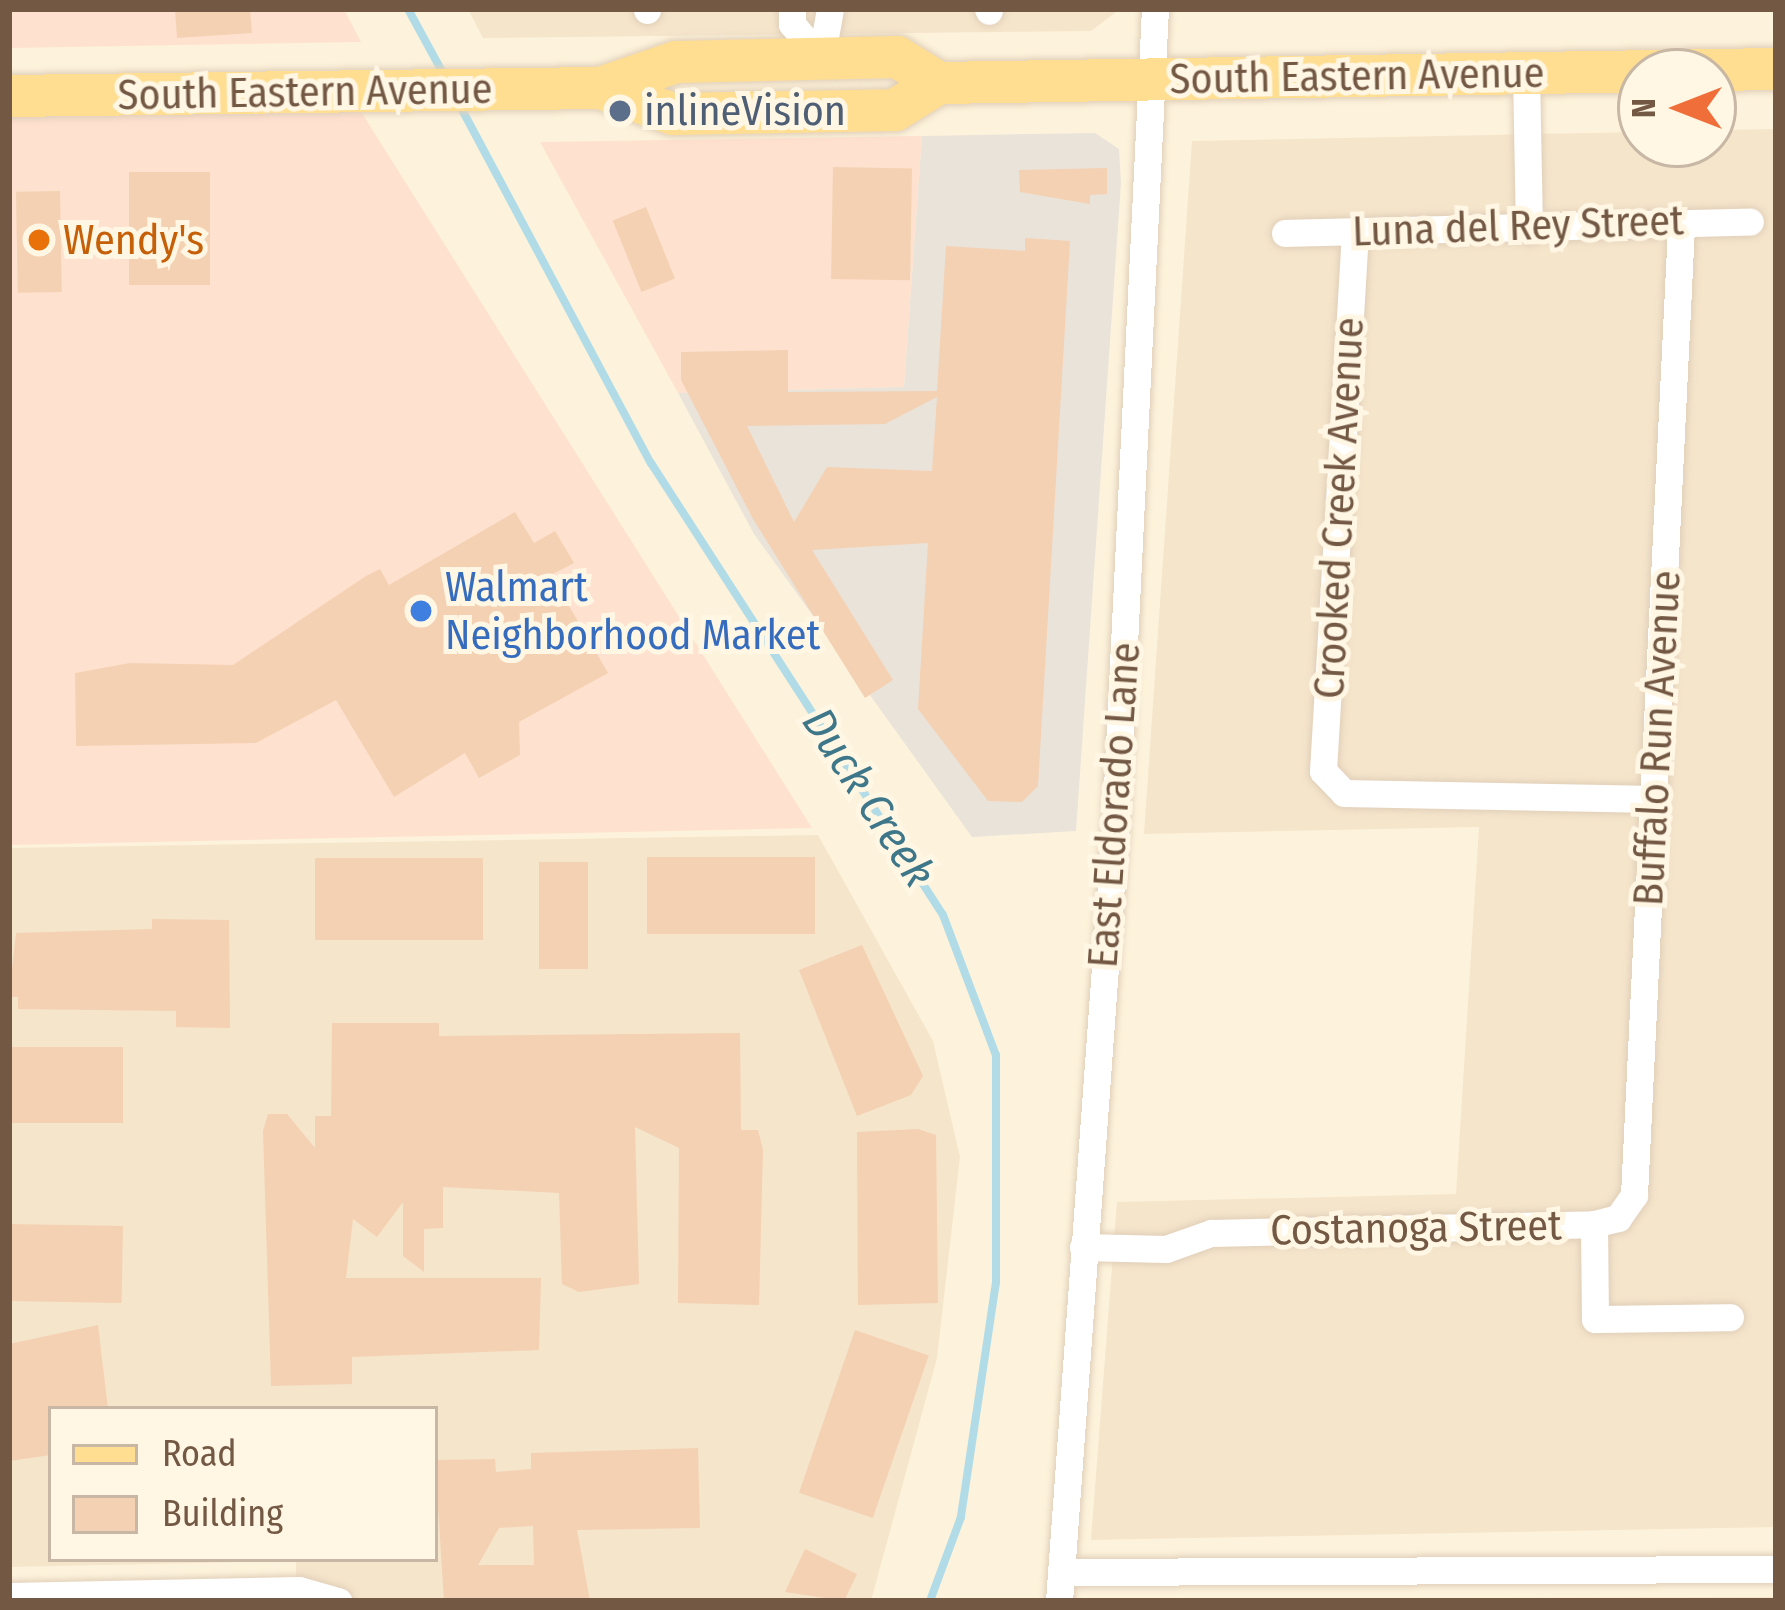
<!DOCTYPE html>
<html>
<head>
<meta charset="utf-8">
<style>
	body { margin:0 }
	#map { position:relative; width:1785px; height:1610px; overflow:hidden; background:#fdf3dc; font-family:"Fira Sans Condensed",sans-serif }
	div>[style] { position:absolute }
	.residential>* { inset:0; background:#f5e5cb }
	.commercial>* { inset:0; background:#ffe1cf }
	.industrial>* { inset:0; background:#eae3d9 }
	.stream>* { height:8px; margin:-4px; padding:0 4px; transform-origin:4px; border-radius:4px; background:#b1dce7 }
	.building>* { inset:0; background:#f4d1b3; transform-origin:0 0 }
	.roads { filter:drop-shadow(0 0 3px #e1cfb9) drop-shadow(0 0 3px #e1cfb9) }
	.minor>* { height:27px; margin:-13.5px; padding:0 13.5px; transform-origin:13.5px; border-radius:13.5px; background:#fff }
	.primary>* { height:42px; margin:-21px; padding:0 21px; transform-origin:21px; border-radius:21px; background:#ffde92 }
	.dots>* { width:33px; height:33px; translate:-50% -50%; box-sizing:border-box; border:6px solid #fff6e4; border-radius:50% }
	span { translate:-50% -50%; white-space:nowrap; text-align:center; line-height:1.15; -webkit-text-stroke:10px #fff6e4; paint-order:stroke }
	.street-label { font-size:42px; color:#735844 }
	.service-label { font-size:42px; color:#4e5e75 }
	.left { translate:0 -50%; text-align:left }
	.food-label { font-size:42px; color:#c56008 }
	.shop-label { font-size:42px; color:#366cbe }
	.water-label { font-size:45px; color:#3d7789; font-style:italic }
	.frame { position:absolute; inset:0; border:12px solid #735844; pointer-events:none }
	.legend { position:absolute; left:48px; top:1406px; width:390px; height:156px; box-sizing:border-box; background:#fff6e4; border:3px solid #c7b7a4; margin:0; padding:15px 21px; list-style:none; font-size:36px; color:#735844 }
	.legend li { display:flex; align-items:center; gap:24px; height:60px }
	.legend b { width:60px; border:3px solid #c7b7a4 }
	.north { position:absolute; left:1617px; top:48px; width:120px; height:120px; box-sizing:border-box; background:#fff6e4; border:3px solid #c7b7a4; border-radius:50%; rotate:270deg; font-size:33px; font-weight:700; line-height:48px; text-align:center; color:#735844 }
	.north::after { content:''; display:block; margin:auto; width:42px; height:54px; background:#f06e39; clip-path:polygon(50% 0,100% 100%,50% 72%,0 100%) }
</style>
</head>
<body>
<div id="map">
	<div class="residential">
		<i style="clip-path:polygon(468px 9px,1120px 9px,1091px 31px,483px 38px)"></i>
		<i style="clip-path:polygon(1776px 129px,1776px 1527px,1091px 1540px,1117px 1202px,1456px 1194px,1479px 827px,1144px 834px,1192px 141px,1641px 132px,1641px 144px,1713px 144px,1713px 130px)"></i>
		<i style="clip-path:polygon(evenodd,818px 835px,933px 1041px,960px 1157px,937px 1358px,871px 1601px,296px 1601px,296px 1561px,9px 1567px,9px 848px,818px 835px,51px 1409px,435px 1409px,435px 1559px,51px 1559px,51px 1409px)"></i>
		<i style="clip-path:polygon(1776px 1597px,1776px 1601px,1086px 1601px,1086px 1599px)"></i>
	</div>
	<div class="commercial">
		<i style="clip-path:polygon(9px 9px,344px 9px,361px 42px,9px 48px)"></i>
		<i style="clip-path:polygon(348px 91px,812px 828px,9px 845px,9px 96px)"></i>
		<i style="clip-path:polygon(922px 136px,904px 387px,678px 393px,540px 142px)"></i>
	</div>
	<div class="industrial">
		<i style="clip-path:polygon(1095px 133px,1119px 149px,1121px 183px,1076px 831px,972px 837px,754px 534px,678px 393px,904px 387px,922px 136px)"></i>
	</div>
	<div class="stream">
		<i style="left:408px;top:9px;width:75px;rotate:61.4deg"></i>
		<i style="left:459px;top:104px;width:407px;rotate:61.9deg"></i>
		<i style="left:651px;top:463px;width:538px;rotate:57.14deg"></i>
		<i style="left:943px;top:915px;width:150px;rotate:69.3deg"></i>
		<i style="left:996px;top:1055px;width:227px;rotate:90deg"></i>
		<i style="left:996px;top:1282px;width:238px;rotate:98.5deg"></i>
		<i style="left:961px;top:1517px;width:90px;rotate:110.3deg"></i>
	</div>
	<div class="building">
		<i style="clip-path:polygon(175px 9px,250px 9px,252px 33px,177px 38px)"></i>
		<i style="left:833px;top:167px;width:79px;height:112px;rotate:1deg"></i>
		<i style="clip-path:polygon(1107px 168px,1107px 194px,1090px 195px,1090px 204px,1020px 192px,1019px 170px)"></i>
		<i style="left:129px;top:172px;width:81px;height:113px"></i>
		<i style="left:60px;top:191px;width:101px;height:44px;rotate:89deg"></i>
		<i style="left:646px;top:207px;width:77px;height:36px;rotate:68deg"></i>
		<i style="clip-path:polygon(evenodd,1025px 238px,1070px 241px,1038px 786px,1022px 802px,988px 801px,918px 709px,928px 543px,812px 550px,893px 680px,865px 698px,753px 519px,681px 380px,681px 352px,788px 350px,788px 392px,937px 391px,946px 246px,1025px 251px,1025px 238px,937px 397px,932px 471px,827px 467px,794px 522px,747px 426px,885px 424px,937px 397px)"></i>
		<i style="clip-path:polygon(515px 512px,534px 543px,555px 531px,574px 563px,551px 575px,608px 673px,519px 722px,520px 755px,479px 778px,465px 753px,394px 797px,336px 700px,256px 743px,76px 746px,75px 673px,130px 663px,233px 665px,366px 576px,380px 569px,389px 585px)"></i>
		<i style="left:647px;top:857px;width:168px;height:77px"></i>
		<i style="left:315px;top:858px;width:168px;height:82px"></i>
		<i style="left:539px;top:862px;width:49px;height:107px"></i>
		<i style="clip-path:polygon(152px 919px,229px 920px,230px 1028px,176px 1027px,176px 1011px,18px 1009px,18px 997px,9px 997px,16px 933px,152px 929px)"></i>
		<i style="clip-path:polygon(862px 945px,923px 1076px,911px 1095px,857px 1116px,799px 970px)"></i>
		<i style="clip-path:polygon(332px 1023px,439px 1023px,439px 1036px,740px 1033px,741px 1130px,758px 1130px,763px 1150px,759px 1305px,678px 1303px,679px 1148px,635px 1127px,639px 1284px,579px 1292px,562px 1284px,559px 1193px,443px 1187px,443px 1228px,424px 1229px,424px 1272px,403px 1256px,403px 1202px,377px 1237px,353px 1219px,346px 1278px,541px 1278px,539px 1350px,352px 1357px,352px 1384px,271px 1386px,263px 1131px,268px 1114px,287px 1114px,315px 1148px,315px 1116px,331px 1116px)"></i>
		<i style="left:9px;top:1047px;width:114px;height:76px"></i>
		<i style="clip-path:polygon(918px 1129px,936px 1135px,938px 1303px,858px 1305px,857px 1132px)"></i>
		<i style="left:9px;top:1224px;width:114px;height:77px;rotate:1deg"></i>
		<i style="clip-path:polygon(98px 1325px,108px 1409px,51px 1409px,51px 1455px,9px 1461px,9px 1344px)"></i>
		<i style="left:855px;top:1330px;width:78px;height:172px;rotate:19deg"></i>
		<i style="clip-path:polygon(evenodd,698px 1448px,700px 1528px,577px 1530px,590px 1601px,444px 1601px,435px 1460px,495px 1459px,496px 1472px,531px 1469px,531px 1453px,698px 1448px,533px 1526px,534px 1565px,478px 1565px,499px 1528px,533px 1526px)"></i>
		<i style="clip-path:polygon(805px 1549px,857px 1574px,844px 1601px,785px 1592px)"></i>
	</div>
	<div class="roads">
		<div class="minor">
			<i style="left:647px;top:9px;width:1px;rotate:90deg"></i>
			<i style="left:792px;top:9px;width:15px;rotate:90deg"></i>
			<i style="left:792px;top:24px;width:45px;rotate:50.4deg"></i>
			<i style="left:988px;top:9px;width:2px;rotate:63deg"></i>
			<i style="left:821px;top:59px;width:51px;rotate:-79.8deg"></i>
			<i style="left:1526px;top:73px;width:157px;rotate:88.9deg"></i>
			<i style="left:1355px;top:232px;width:540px;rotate:93.4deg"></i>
			<i style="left:1323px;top:771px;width:30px;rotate:46deg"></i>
			<i style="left:1344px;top:793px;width:310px;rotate:1.1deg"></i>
			<i style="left:1285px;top:233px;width:465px;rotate:-1.4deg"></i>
			<i style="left:1594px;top:1224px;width:95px;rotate:89.4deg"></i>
			<i style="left:1595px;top:1319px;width:135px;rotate:-0.8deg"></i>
			<i style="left:1083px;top:1247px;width:83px;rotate:1.4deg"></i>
			<i style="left:1166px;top:1249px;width:48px;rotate:-19.6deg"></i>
			<i style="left:1211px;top:1233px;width:383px;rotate:-1.3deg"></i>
			<i style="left:1594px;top:1224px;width:25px;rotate:-14deg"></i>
			<i style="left:1618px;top:1218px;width:28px;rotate:-55deg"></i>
			<i style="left:1634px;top:1195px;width:969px;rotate:-87.22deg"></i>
			<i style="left:1061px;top:1572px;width:715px;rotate:-0.24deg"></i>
			<i style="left:9px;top:1596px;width:290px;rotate:-1.2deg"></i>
			<i style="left:299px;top:1590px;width:41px;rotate:15.8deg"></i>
			<i style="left:1059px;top:1601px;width:774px;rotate:-85.85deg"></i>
			<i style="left:1115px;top:829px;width:821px;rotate:-87.21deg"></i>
		</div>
		<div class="primary">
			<i style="left:600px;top:88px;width:77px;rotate:19.6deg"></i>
			<i style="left:673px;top:114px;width:222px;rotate:-1deg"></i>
			<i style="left:895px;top:110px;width:52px;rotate:-31.5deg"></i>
			<i style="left:939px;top:83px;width:837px;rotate:-0.96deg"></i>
			<i style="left:9px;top:96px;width:591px;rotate:-0.78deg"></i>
			<i style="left:600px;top:88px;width:80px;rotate:-18.9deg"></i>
			<i style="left:676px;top:62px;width:221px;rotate:-1.3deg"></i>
			<i style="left:897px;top:57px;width:49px;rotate:31.8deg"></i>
		</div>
	</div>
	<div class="dots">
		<i style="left:620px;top:111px;background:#5c6f8a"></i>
		<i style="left:39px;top:240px;background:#e8710a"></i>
		<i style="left:421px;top:611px;background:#3f7fe0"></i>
	</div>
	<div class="street-label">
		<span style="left:1357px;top:76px;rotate:-1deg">South Eastern Avenue</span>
		<span style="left:305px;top:92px;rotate:-1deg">South Eastern Avenue</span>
		<span style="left:1518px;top:226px;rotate:-2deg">Luna del Rey Street</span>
		<span style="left:1339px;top:508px;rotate:-87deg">Crooked Creek Avenue</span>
		<span style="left:1657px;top:738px;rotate:-87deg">Buffalo Run Avenue</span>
		<span style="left:1114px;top:805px;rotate:-86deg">East Eldorado Lane</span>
		<span style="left:1416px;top:1228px;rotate:-1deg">Costanoga Street</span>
	</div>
	<div class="service-label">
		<span class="left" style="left:644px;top:111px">inlineVision</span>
	</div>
	<div class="food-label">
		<span class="left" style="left:63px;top:240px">Wendy's</span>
	</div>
	<div class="shop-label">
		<span class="left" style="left:445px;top:611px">Walmart<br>Neighborhood Market</span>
	</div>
	<div class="water-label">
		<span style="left:868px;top:798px;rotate:57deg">Duck Creek</span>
	</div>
	<div class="frame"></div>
	<ul class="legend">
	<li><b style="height:15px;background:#ffde92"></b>Road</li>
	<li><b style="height:33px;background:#f4d1b3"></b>Building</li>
	</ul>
	<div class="north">N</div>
</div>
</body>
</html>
